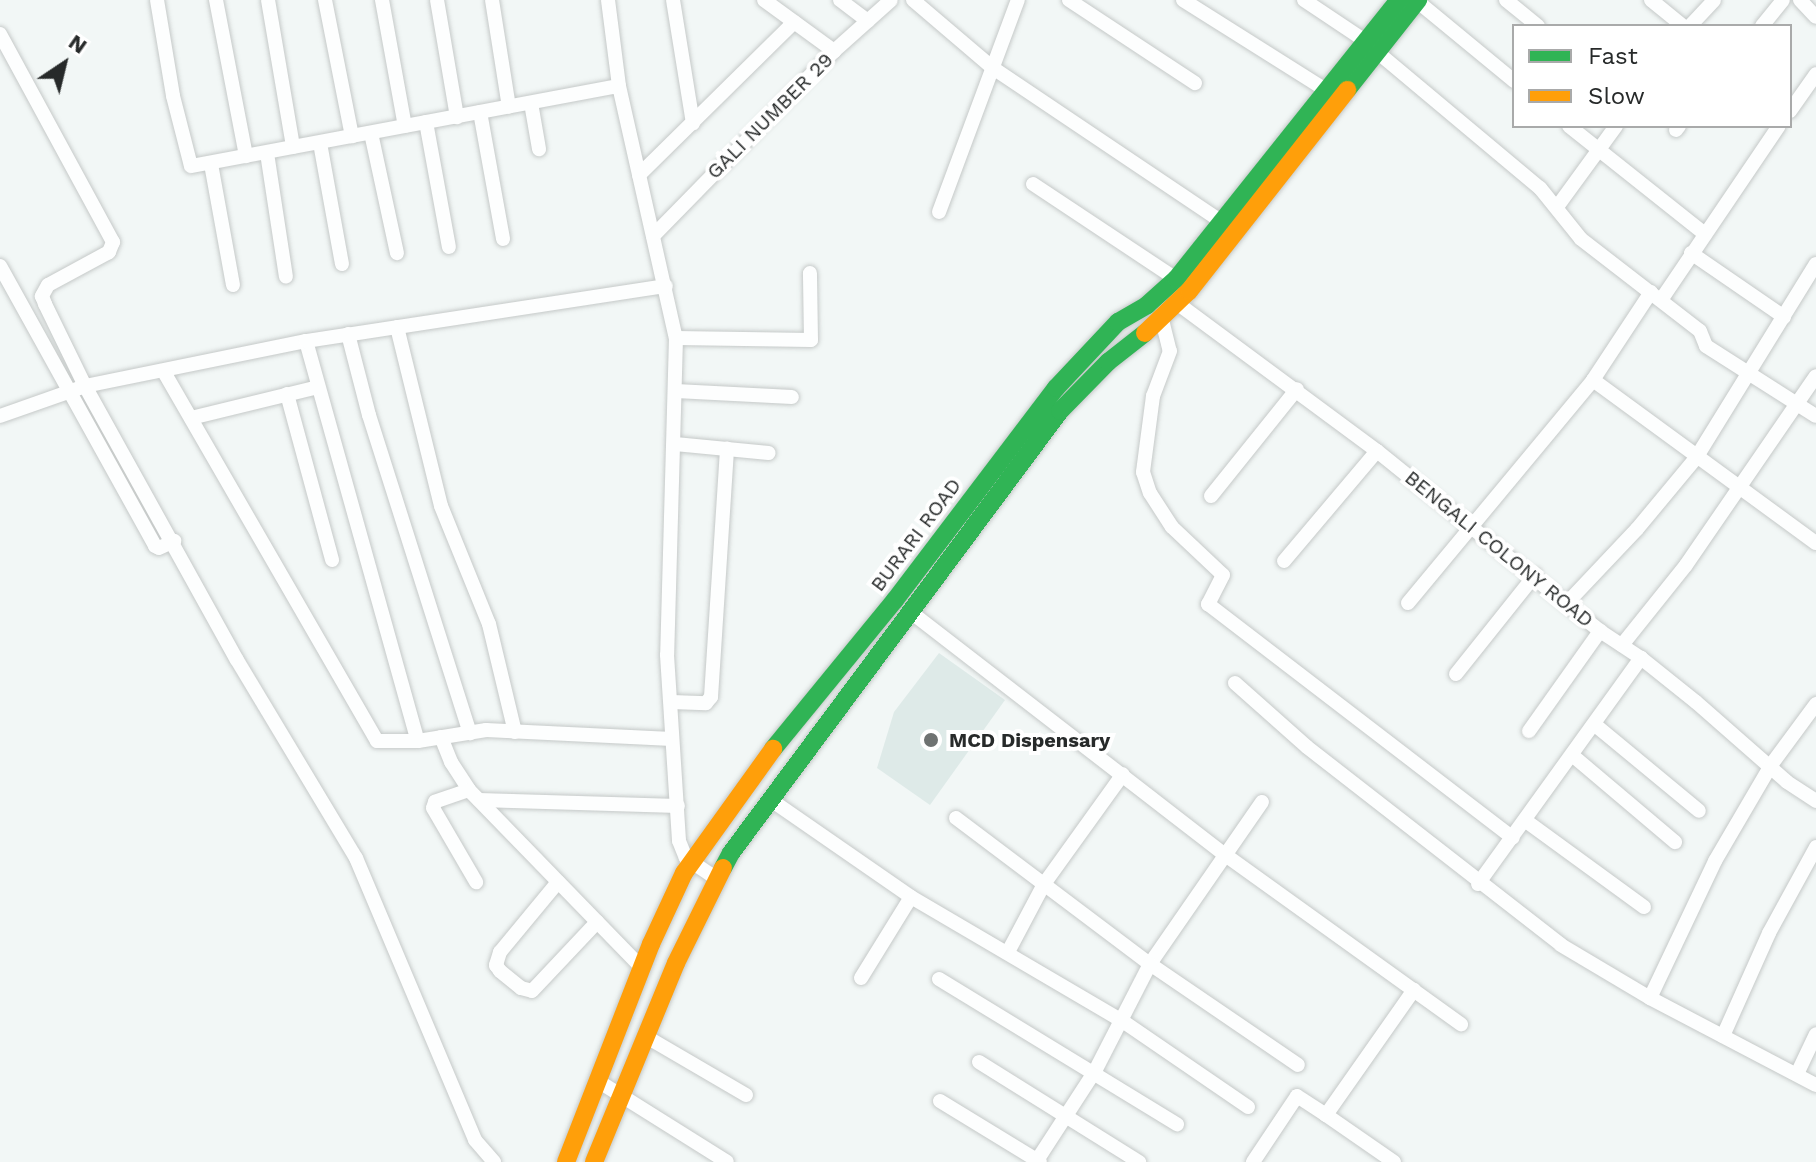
<!DOCTYPE html>
<html>
<head>
<meta charset="utf-8">
<style>
	body { margin:0 }
	#map { position:relative; width:1816px; height:1162px; overflow:hidden; background:#f2f7f6; font-family:"Work Sans",sans-serif }
	div>[style] { position:absolute }
	.built>* { inset:0; background:#deeae8 }
	.roads { filter:drop-shadow(0 0 2px #c5c9c8) drop-shadow(0 0 2px #c5c9c8) }
	.street>* { height:14px; margin:-7px; padding:0 7px; transform-origin:7px; border-radius:7px; background:#fdfefe }
	.fast>* { height:18px; margin:-9px; padding:0 9px; transform-origin:9px; border-radius:9px; background:#30b455 }
	.slow>* { height:18px; margin:-9px; padding:0 9px; transform-origin:9px; border-radius:9px; background:#ff9f0a }
	.dots>* { width:22px; height:22px; translate:-50% -50%; box-sizing:border-box; border:4px solid #fff; border-radius:50% }
	span { translate:-50% -50%; white-space:nowrap; text-align:center; line-height:1.15; -webkit-text-stroke:8px #fff; paint-order:stroke }
	.street-label { font-size:20px; color:#272a2a }
	.poi-label { font-size:20px; color:#272a2a; font-weight:700 }
	.left { translate:0 -50%; text-align:left }
	.legend { position:absolute; left:1512px; top:24px; width:280px; height:104px; box-sizing:border-box; background:#fff; border:2px solid #a9aaaa; margin:0; padding:10px 14px; list-style:none; font-size:24px; color:#272a2a }
	.legend li { display:flex; align-items:center; gap:16px; height:40px }
	.legend b { width:40px; border:2px solid #a9aaaa }
	.north { position:absolute; left:24px; top:24px; width:80px; height:80px; -webkit-text-stroke:6px #fff; paint-order:stroke; rotate:35deg; font-size:22px; font-weight:700; line-height:32px; text-align:center; color:#272a2a }
	.north::after { content:''; display:block; margin:auto; width:28px; height:36px; background:#272a2a; clip-path:polygon(50% 0,100% 100%,50% 72%,0 100%) }
</style>
</head>
<body>
<div id="map">
	<div class="built">
		<i style="clip-path:polygon(939px 653px,1005px 700px,930px 805px,877px 768px,894px 712px)"></i>
	</div>
	<div class="roads">
		<div class="street">
			<i style="left:157px;top:0;width:97px;rotate:80.5deg"></i>
			<i style="left:173px;top:96px;width:72px;rotate:75.6deg"></i>
			<i style="left:191px;top:166px;width:435px;rotate:-10.6deg"></i>
			<i style="left:216px;top:0;width:159px;rotate:79.1deg"></i>
			<i style="left:268px;top:0;width:149px;rotate:80.3deg"></i>
			<i style="left:325px;top:0;width:139px;rotate:78.8deg"></i>
			<i style="left:382px;top:0;width:128px;rotate:79.7deg"></i>
			<i style="left:437px;top:0;width:119px;rotate:80.3deg"></i>
			<i style="left:492px;top:0;width:108px;rotate:81deg"></i>
			<i style="left:608px;top:0;width:87px;rotate:82.7deg"></i>
			<i style="left:619px;top:86px;width:258px;rotate:77.3deg"></i>
			<i style="left:676px;top:338px;width:317px;rotate:91.6deg"></i>
			<i style="left:667px;top:655px;width:186px;rotate:86.3deg"></i>
			<i style="left:679px;top:841px;width:18px;rotate:68deg"></i>
			<i style="left:686px;top:858px;width:37px;rotate:34deg"></i>
			<i style="left:673px;top:0;width:125px;rotate:80.8deg"></i>
			<i style="left:764px;top:0;width:87px;rotate:36.1deg"></i>
			<i style="left:840px;top:0;width:35px;rotate:37deg"></i>
			<i style="left:913px;top:0;width:105px;rotate:40.4deg"></i>
			<i style="left:993px;top:68px;width:276px;rotate:33.9deg"></i>
			<i style="left:1069px;top:0;width:151px;rotate:33.4deg"></i>
			<i style="left:1183px;top:0;width:169px;rotate:32.2deg"></i>
			<i style="left:1304px;top:0;width:72px;rotate:33.7deg"></i>
			<i style="left:1506px;top:0;width:41px;rotate:39.1deg"></i>
			<i style="left:1651px;top:0;width:41px;rotate:39.1deg"></i>
			<i style="left:1800px;top:0;width:23px;rotate:47deg"></i>
			<i style="left:1417px;top:1px;width:126px;rotate:39.5deg"></i>
			<i style="left:1690px;top:26px;width:35px;rotate:-47deg"></i>
			<i style="left:1762px;top:26px;width:33px;rotate:-51deg"></i>
			<i style="left:0;top:34px;width:237px;rotate:61.5deg"></i>
			<i style="left:113px;top:242px;width:11px;rotate:112deg"></i>
			<i style="left:109px;top:252px;width:69px;rotate:151.6deg"></i>
			<i style="left:48px;top:285px;width:13px;rotate:119deg"></i>
			<i style="left:42px;top:296px;width:9px;rotate:69deg"></i>
			<i style="left:45px;top:304px;width:91px;rotate:64deg"></i>
			<i style="left:85px;top:386px;width:313px;rotate:61deg"></i>
			<i style="left:237px;top:660px;width:231px;rotate:59deg"></i>
			<i style="left:356px;top:858px;width:306px;rotate:67.1deg"></i>
			<i style="left:475px;top:1140px;width:29px;rotate:49deg"></i>
			<i style="left:1376px;top:51px;width:214px;rotate:39.9deg"></i>
			<i style="left:1540px;top:188px;width:65px;rotate:51.2deg"></i>
			<i style="left:1581px;top:239px;width:150px;rotate:37.7deg"></i>
			<i style="left:1700px;top:331px;width:16px;rotate:68deg"></i>
			<i style="left:1706px;top:346px;width:130px;rotate:32.5deg"></i>
			<i style="left:531px;top:103px;width:47px;rotate:80.1deg"></i>
			<i style="left:1790px;top:111px;width:45px;rotate:-54.9deg"></i>
			<i style="left:480px;top:112px;width:129px;rotate:79.7deg"></i>
			<i style="left:426px;top:122px;width:127px;rotate:79.6deg"></i>
			<i style="left:1569px;top:126px;width:174px;rotate:38.5deg"></i>
			<i style="left:1676px;top:130px;width:5px;rotate:-53deg"></i>
			<i style="left:371px;top:133px;width:123px;rotate:77.8deg"></i>
			<i style="left:320px;top:143px;width:123px;rotate:79.7deg"></i>
			<i style="left:267px;top:153px;width:125px;rotate:81.3deg"></i>
			<i style="left:211px;top:164px;width:123px;rotate:79.7deg"></i>
			<i style="left:639px;top:175px;width:218px;rotate:-44.6deg"></i>
			<i style="left:1033px;top:184px;width:172px;rotate:33.6deg"></i>
			<i style="left:1557px;top:207px;width:100px;rotate:-53.9deg"></i>
			<i style="left:939px;top:212px;width:226px;rotate:-69.6deg"></i>
			<i style="left:653px;top:236px;width:259px;rotate:-45.6deg"></i>
			<i style="left:834px;top:51px;width:76px;rotate:-41.8deg"></i>
			<i style="left:1691px;top:253px;width:113px;rotate:34.5deg"></i>
			<i style="left:0;top:266px;width:320px;rotate:61deg"></i>
			<i style="left:155px;top:546px;width:4px;rotate:27deg"></i>
			<i style="left:159px;top:548px;width:17px;rotate:-25deg"></i>
			<i style="left:1651px;top:292px;width:105px;rotate:123.4deg"></i>
			<i style="left:1593px;top:380px;width:276px;rotate:36.2deg"></i>
			<i style="left:1661px;top:300px;width:210px;rotate:-55.9deg"></i>
			<i style="left:1177px;top:303px;width:249px;rotate:36.5deg"></i>
			<i style="left:1377px;top:451px;width:287px;rotate:38.9deg"></i>
			<i style="left:1600px;top:631px;width:49px;rotate:33.4deg"></i>
			<i style="left:1641px;top:658px;width:70px;rotate:38.7deg"></i>
			<i style="left:1696px;top:702px;width:121px;rotate:41.3deg"></i>
			<i style="left:1787px;top:782px;width:35px;rotate:33deg"></i>
			<i style="left:1162px;top:320px;width:32px;rotate:76deg"></i>
			<i style="left:1170px;top:351px;width:48px;rotate:110.7deg"></i>
			<i style="left:1153px;top:396px;width:77px;rotate:97.5deg"></i>
			<i style="left:1143px;top:472px;width:22px;rotate:72deg"></i>
			<i style="left:1150px;top:493px;width:40px;rotate:57.1deg"></i>
			<i style="left:1172px;top:527px;width:70px;rotate:43.3deg"></i>
			<i style="left:1223px;top:575px;width:33px;rotate:117deg"></i>
			<i style="left:1208px;top:604px;width:384px;rotate:37.5deg"></i>
			<i style="left:397px;top:327px;width:184px;rotate:76.2deg"></i>
			<i style="left:441px;top:506px;width:127px;rotate:67.9deg"></i>
			<i style="left:489px;top:624px;width:111px;rotate:76.5deg"></i>
			<i style="left:348px;top:334px;width:84px;rotate:75.5deg"></i>
			<i style="left:369px;top:415px;width:334px;rotate:72.4deg"></i>
			<i style="left:676px;top:338px;width:135px;rotate:0.8deg"></i>
			<i style="left:811px;top:340px;width:67px;rotate:-90.9deg"></i>
			<i style="left:306px;top:341px;width:415px;rotate:74.4deg"></i>
			<i style="left:164px;top:372px;width:426px;rotate:60deg"></i>
			<i style="left:377px;top:741px;width:41px"></i>
			<i style="left:418px;top:741px;width:69px;rotate:-9.2deg"></i>
			<i style="left:486px;top:730px;width:186px;rotate:2.8deg"></i>
			<i style="left:676px;top:391px;width:116px;rotate:3deg"></i>
			<i style="left:287px;top:394px;width:172px;rotate:74.8deg"></i>
			<i style="left:0;top:416px;width:90px;rotate:-19.4deg"></i>
			<i style="left:85px;top:386px;width:226px;rotate:-11.5deg"></i>
			<i style="left:306px;top:341px;width:364px;rotate:-8.7deg"></i>
			<i style="left:191px;top:418px;width:131px;rotate:-13.7deg"></i>
			<i style="left:675px;top:444px;width:94px;rotate:5.5deg"></i>
			<i style="left:1211px;top:496px;width:137px;rotate:-51.2deg"></i>
			<i style="left:1284px;top:561px;width:144px;rotate:-49.8deg"></i>
			<i style="left:1408px;top:603px;width:290px;rotate:-50.3deg"></i>
			<i style="left:1567px;top:603px;width:102px;rotate:-46.6deg"></i>
			<i style="left:1637px;top:529px;width:92px;rotate:-50.3deg"></i>
			<i style="left:1696px;top:458px;width:228px;rotate:-58.3deg"></i>
			<i style="left:912px;top:613px;width:394px;rotate:37.7deg"></i>
			<i style="left:1224px;top:854px;width:292px;rotate:35.7deg"></i>
			<i style="left:1622px;top:645px;width:102px;rotate:-51.3deg"></i>
			<i style="left:1686px;top:565px;width:229px;rotate:-55.5deg"></i>
			<i style="left:1456px;top:674px;width:127px;rotate:-51.4deg"></i>
			<i style="left:1235px;top:683px;width:96px;rotate:41.6deg"></i>
			<i style="left:1307px;top:747px;width:322px;rotate:37.9deg"></i>
			<i style="left:1561px;top:945px;width:104px;rotate:30.8deg"></i>
			<i style="left:1650px;top:998px;width:187px;rotate:27.7deg"></i>
			<i style="left:672px;top:702px;width:34px;rotate:2deg"></i>
			<i style="left:706px;top:703px;width:8px;rotate:-50deg"></i>
			<i style="left:711px;top:697px;width:249px;rotate:-86.3deg"></i>
			<i style="left:1594px;top:724px;width:136px;rotate:39.6deg"></i>
			<i style="left:1529px;top:731px;width:123px;rotate:-54.6deg"></i>
			<i style="left:441px;top:737px;width:27px;rotate:68deg"></i>
			<i style="left:451px;top:762px;width:33px;rotate:57deg"></i>
			<i style="left:469px;top:790px;width:248px;rotate:45.8deg"></i>
			<i style="left:1572px;top:755px;width:135px;rotate:40.2deg"></i>
			<i style="left:469px;top:790px;width:36px;rotate:161deg"></i>
			<i style="left:435px;top:802px;width:6px;rotate:108deg"></i>
			<i style="left:433px;top:808px;width:86px;rotate:59.8deg"></i>
			<i style="left:479px;top:800px;width:199px;rotate:1.7deg"></i>
			<i style="left:771px;top:800px;width:170px;rotate:34.7deg"></i>
			<i style="left:911px;top:897px;width:243px;rotate:30.4deg"></i>
			<i style="left:1121px;top:1020px;width:154px;rotate:34.4deg"></i>
			<i style="left:1262px;top:802px;width:197px;rotate:124.7deg"></i>
			<i style="left:1150px;top:964px;width:179px;rotate:34.3deg"></i>
			<i style="left:956px;top:818px;width:243px;rotate:37deg"></i>
			<i style="left:1150px;top:964px;width:120px;rotate:117.2deg"></i>
			<i style="left:1095px;top:1071px;width:108px;rotate:123deg"></i>
			<i style="left:1526px;top:821px;width:146px;rotate:36.1deg"></i>
			<i style="left:558px;top:882px;width:91px;rotate:129.6deg"></i>
			<i style="left:500px;top:952px;width:14px;rotate:107deg"></i>
			<i style="left:496px;top:965px;width:7px;rotate:56deg"></i>
			<i style="left:500px;top:971px;width:27px;rotate:39deg"></i>
			<i style="left:521px;top:988px;width:11px;rotate:15deg"></i>
			<i style="left:532px;top:991px;width:95px;rotate:-46.7deg"></i>
			<i style="left:1478px;top:884px;width:279px;rotate:-54.2deg"></i>
			<i style="left:1008px;top:952px;width:77px;rotate:-62.1deg"></i>
			<i style="left:1044px;top:884px;width:135px;rotate:-54.3deg"></i>
			<i style="left:861px;top:978px;width:95px;rotate:-58.3deg"></i>
			<i style="left:939px;top:979px;width:279px;rotate:31.4deg"></i>
			<i style="left:1650px;top:998px;width:152px;rotate:-64.6deg"></i>
			<i style="left:1715px;top:861px;width:111px;rotate:-59.7deg"></i>
			<i style="left:1771px;top:765px;width:76px;rotate:-53.6deg"></i>
			<i style="left:645px;top:1036px;width:117px;rotate:30.3deg"></i>
			<i style="left:1723px;top:1036px;width:113px;rotate:-65.9deg"></i>
			<i style="left:1769px;top:933px;width:98px;rotate:-61.3deg"></i>
			<i style="left:979px;top:1062px;width:189px;rotate:32deg"></i>
			<i style="left:1797px;top:1074px;width:44px;rotate:-64.6deg"></i>
			<i style="left:598px;top:1081px;width:152px;rotate:32.1deg"></i>
			<i style="left:940px;top:1101px;width:117px;rotate:31.4deg"></i>
			<i style="left:1253px;top:1162px;width:79px;rotate:-56.3deg"></i>
			<i style="left:1297px;top:1096px;width:35px;rotate:33deg"></i>
			<i style="left:1394px;top:1162px;width:83px;rotate:-145.3deg"></i>
			<i style="left:1326px;top:1115px;width:153px;rotate:-54.9deg"></i>
		</div>
		<div class="fast">
			<i style="left:1347px;top:90px;width:115px;rotate:-51.7deg"></i>
			<i style="left:773px;top:749px;width:193px;rotate:-50.7deg"></i>
			<i style="left:895px;top:600px;width:266px;rotate:-52.8deg"></i>
			<i style="left:1056px;top:388px;width:91px;rotate:-46.8deg"></i>
			<i style="left:1118px;top:322px;width:34px;rotate:-30deg"></i>
			<i style="left:1147px;top:305px;width:39px;rotate:-42deg"></i>
			<i style="left:1176px;top:279px;width:357px;rotate:-51.4deg"></i>
			<i style="left:723px;top:868px;width:17px;rotate:-62deg"></i>
			<i style="left:731px;top:853px;width:551px;rotate:-53.34deg"></i>
			<i style="left:1060px;top:411px;width:69px;rotate:-45.6deg"></i>
			<i style="left:1108px;top:362px;width:47px;rotate:-38.1deg"></i>
		</div>
		<div class="slow">
			<i style="left:1145px;top:333px;width:61px;rotate:-43.7deg"></i>
			<i style="left:1189px;top:291px;width:256px;rotate:-51.8deg"></i>
			<i style="left:566px;top:1162px;width:234px;rotate:-68.7deg"></i>
			<i style="left:651px;top:944px;width:78px;rotate:-65.1deg"></i>
			<i style="left:684px;top:873px;width:153px;rotate:-54.3deg"></i>
			<i style="left:594px;top:1162px;width:215px;rotate:-67.6deg"></i>
			<i style="left:676px;top:963px;width:106px;rotate:-63.7deg"></i>
		</div>
	</div>
	<div class="dots">
		<i style="left:931px;top:740px;background:#6e7271"></i>
	</div>
	<div class="street-label">
		<span style="left:770px;top:116px;rotate:-45deg">GALI NUMBER 29</span>
		<span style="left:916px;top:535px;rotate:-53deg">BURARI ROAD</span>
		<span style="left:1499px;top:549px;rotate:39deg">BENGALI COLONY ROAD</span>
	</div>
	<div class="poi-label">
		<span class="left" style="left:949px;top:740px">MCD Dispensary</span>
	</div>
	<ul class="legend">
	<li><b style="height:10px;background:#30b455"></b>Fast</li>
	<li><b style="height:10px;background:#ff9f0a"></b>Slow</li>
	</ul>
	<div class="north">N</div>
</div>
</body>
</html>
